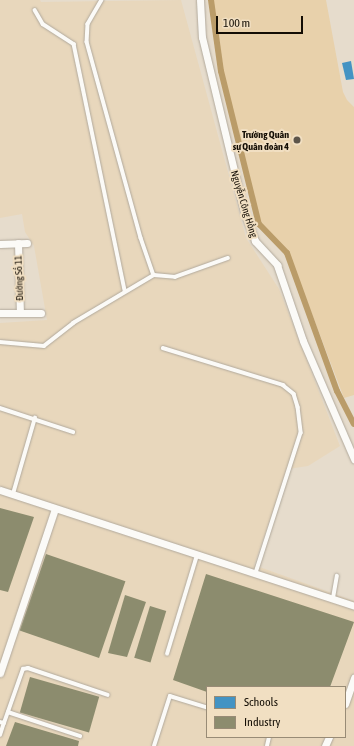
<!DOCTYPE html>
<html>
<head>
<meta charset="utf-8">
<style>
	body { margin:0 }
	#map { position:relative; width:354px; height:746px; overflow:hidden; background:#e6dccc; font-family:"Asap Condensed",sans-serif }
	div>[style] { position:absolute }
	.built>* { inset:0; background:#e8d7bc }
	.green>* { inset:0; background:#e8d1ab }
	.schools>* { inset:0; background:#4393c3 }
	.industry>* { inset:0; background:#8c8c6e; transform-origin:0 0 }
	.canal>* { height:6px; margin:-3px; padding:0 3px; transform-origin:3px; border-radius:3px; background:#ba9c69 }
	.roads { filter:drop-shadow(0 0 1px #b1a99c) drop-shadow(0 0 1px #b1a99c) }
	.lane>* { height:3.5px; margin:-1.75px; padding:0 1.75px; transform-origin:1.75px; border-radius:1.75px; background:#fbfaf7 }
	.street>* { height:7px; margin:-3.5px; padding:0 3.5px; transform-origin:3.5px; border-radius:3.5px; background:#fbfaf7 }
	.dots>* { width:11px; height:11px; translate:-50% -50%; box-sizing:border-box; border:2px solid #f1dfc2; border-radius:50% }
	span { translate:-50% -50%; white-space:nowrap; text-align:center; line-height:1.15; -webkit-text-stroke:4px #f1dfc2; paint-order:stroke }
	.poi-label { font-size:10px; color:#130d04; font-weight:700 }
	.right { translate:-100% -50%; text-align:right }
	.street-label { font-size:10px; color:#130d04 }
	.legend { position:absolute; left:206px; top:686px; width:140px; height:52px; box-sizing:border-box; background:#f1dfc2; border:1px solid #988b76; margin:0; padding:5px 7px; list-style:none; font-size:12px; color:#130d04 }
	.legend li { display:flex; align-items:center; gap:8px; height:20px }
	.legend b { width:20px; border:1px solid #988b76 }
	.scale { position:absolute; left:216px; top:16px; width:87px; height:18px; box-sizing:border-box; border:2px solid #130d04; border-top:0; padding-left:5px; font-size:12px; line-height:14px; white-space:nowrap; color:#130d04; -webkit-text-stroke:3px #f1dfc2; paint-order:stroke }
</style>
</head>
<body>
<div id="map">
	<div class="built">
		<i style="clip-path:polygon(evenodd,0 0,40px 0,41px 2px,181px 0,246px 238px,279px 289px,340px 446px,308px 466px,288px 469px,254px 565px,354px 601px,354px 746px,0 746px,0 323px,47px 320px,34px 246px,25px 232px,22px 214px,0 218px,0 0,207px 687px,345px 687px,345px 737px,207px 737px,207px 687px)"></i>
	</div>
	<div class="green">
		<i style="clip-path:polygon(213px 0,326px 0,343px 92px,347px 100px,354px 107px,354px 395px,344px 398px,288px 251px,263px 226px,259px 216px,222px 68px)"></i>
	</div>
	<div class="schools">
		<i style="clip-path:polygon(351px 61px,354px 79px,346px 80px,342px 63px)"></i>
	</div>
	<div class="industry">
		<i style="clip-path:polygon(0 508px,34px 517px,8px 592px,0 590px)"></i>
		<i style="left:46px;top:554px;width:84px;height:81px;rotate:19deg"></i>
		<i style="clip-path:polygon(206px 574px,354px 622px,330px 687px,207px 687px,207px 692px,173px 680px)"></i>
		<i style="clip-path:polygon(125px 595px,146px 602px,127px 657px,108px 653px)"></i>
		<i style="left:150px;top:606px;width:17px;height:54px;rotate:17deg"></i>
		<i style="left:30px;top:677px;width:72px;height:37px;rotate:16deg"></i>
		<i style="clip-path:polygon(15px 722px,79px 741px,78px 746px,6px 746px)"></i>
	</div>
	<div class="canal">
		<i style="left:211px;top:0;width:72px;rotate:82deg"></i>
		<i style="left:221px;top:71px;width:158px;rotate:76.1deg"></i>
		<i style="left:259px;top:224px;width:40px;rotate:46deg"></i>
		<i style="left:287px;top:253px;width:147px;rotate:70.1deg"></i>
		<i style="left:337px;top:391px;width:37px;rotate:63deg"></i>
	</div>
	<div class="roads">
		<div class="lane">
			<i style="left:102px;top:0;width:28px;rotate:120deg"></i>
			<i style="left:88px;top:24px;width:18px;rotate:93deg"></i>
			<i style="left:87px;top:42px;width:203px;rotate:74.6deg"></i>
			<i style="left:141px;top:238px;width:39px;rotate:71deg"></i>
			<i style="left:154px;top:275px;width:21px;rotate:5deg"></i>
			<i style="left:175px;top:277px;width:56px;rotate:-19.7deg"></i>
			<i style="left:35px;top:10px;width:16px;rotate:60deg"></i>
			<i style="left:43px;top:24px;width:37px;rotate:33deg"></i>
			<i style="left:74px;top:44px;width:251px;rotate:78.3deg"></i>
			<i style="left:0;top:342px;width:44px;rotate:5.2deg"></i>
			<i style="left:44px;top:346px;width:37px;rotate:-38deg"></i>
			<i style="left:73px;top:323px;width:94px;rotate:-30.7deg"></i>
			<i style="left:163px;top:348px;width:126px;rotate:17.1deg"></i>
			<i style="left:283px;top:385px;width:14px;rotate:39deg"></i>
			<i style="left:294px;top:394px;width:14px;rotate:73deg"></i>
			<i style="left:298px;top:407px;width:26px;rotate:83deg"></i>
			<i style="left:301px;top:433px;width:147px;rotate:107.8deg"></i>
			<i style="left:0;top:408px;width:77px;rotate:18.2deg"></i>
			<i style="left:13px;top:494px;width:79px;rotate:-73.9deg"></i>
			<i style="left:333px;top:598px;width:22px;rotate:-80deg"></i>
			<i style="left:167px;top:654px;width:103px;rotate:-73.1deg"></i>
			<i style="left:8px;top:712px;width:76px;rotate:18.4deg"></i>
			<i style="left:0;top:722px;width:4px;rotate:14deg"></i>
			<i style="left:4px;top:723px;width:57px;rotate:-70.6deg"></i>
			<i style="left:23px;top:669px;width:5px;rotate:-11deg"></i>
			<i style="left:28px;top:668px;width:84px;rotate:18.6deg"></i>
			<i style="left:0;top:735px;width:13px;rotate:-72deg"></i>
			<i style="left:154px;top:746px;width:52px;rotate:-72.3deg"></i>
			<i style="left:170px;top:696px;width:39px;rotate:17deg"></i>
			<i style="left:267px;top:746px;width:9px;rotate:-77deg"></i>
		</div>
		<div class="street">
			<i style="left:200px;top:0;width:37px;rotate:87deg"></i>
			<i style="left:202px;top:37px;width:180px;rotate:76.5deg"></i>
			<i style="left:244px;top:212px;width:31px;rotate:69deg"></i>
			<i style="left:255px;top:241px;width:33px;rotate:47deg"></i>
			<i style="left:277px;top:265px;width:80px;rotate:71.1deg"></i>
			<i style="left:303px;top:341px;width:129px;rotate:66.6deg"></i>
			<i style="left:18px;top:243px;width:70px;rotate:88.4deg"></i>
			<i style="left:0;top:244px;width:27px;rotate:-2deg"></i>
			<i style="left:0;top:313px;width:41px"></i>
			<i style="left:0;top:490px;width:373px;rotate:18.1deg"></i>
			<i style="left:0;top:673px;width:173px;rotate:-71.5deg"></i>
			<i style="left:345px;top:704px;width:28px;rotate:-71deg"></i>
			<i style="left:325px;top:746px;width:10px;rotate:-66deg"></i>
		</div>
	</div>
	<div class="dots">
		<i style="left:297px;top:140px;background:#5d554a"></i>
	</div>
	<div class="poi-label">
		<span class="right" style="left:289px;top:140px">Trường Quân<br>sự Quân đoàn 4</span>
	</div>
	<div class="street-label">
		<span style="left:244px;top:204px;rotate:73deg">Nguyễn Công Hồng</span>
		<span style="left:19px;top:278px;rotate:-92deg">Đường Số 11</span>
	</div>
	<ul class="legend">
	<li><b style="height:11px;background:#4393c3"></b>Schools</li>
	<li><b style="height:11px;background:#8c8c6e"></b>Industry</li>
	</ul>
	<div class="scale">100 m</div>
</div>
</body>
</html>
